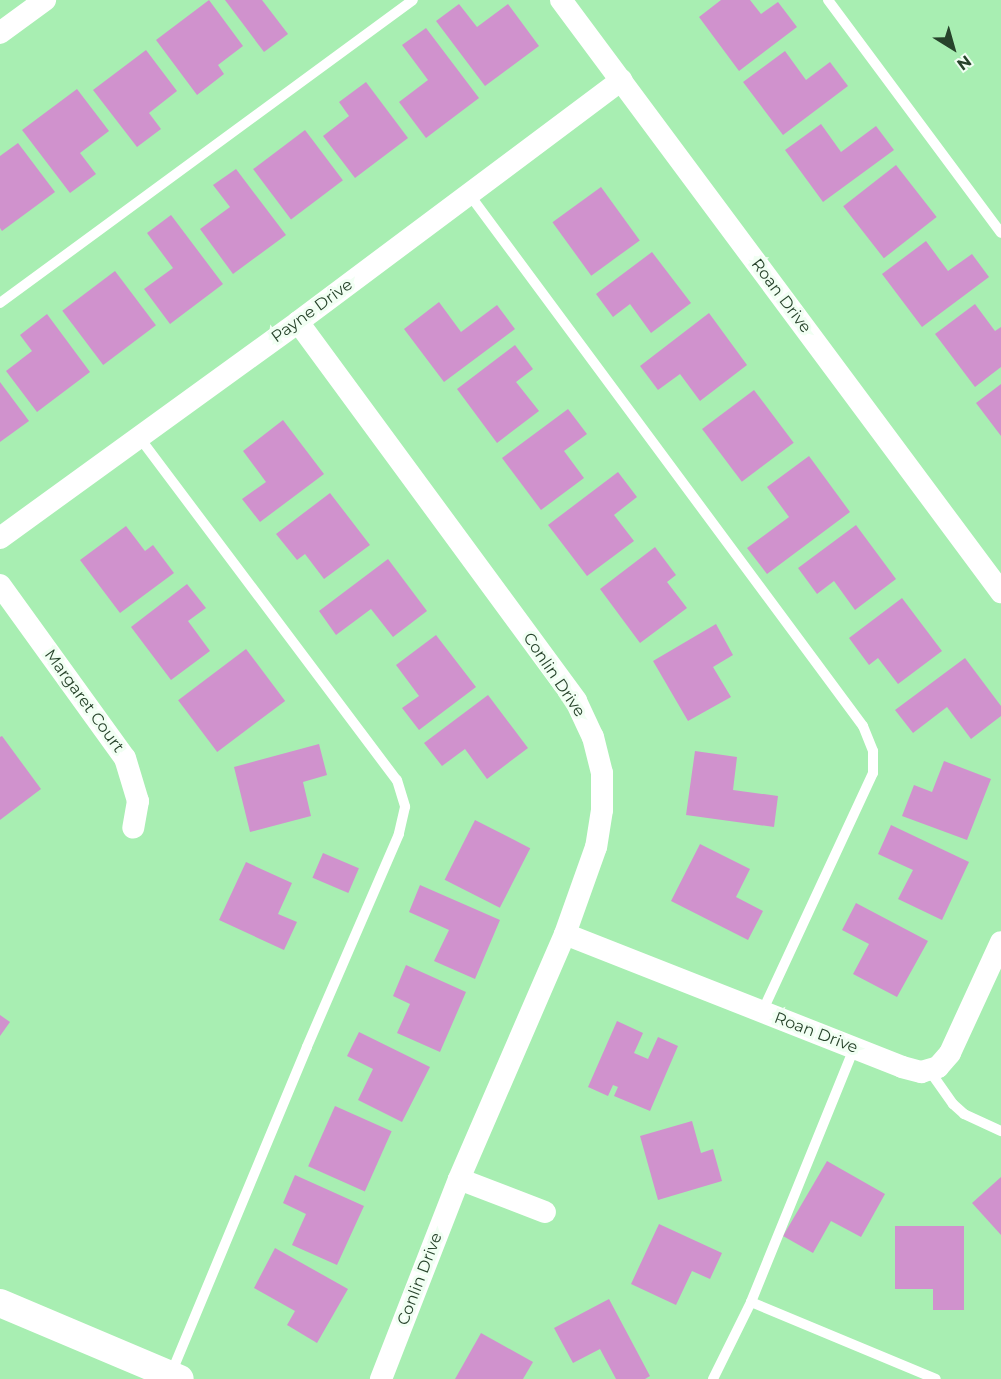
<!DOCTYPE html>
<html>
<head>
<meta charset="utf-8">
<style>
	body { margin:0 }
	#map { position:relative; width:1001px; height:1379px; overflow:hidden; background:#a8eeb2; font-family:Montserrat,sans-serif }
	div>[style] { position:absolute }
	.building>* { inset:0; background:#d092cd; transform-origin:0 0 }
	.service>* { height:10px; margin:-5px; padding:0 5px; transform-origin:5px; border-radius:5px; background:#fff }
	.minor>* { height:22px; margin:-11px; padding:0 11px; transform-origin:11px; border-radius:11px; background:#fff }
	.tertiary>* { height:28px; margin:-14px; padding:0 14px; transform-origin:14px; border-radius:14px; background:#fff }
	span { translate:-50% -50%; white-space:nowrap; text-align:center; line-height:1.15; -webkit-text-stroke:6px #f1fff3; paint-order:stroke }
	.street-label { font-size:16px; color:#27432b }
	.north { position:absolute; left:923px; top:18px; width:60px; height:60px; -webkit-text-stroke:4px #f1fff3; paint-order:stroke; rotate:143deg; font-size:16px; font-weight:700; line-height:24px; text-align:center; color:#27432b }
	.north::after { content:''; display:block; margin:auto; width:21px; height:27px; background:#27432b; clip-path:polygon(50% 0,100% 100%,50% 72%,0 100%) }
</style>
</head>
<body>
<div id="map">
	<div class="building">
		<i style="clip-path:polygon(209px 0,243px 46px,218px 65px,224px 74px,197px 95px,156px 40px)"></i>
		<i style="clip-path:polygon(225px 0,262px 0,288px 34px,264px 52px)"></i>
		<i style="clip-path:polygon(721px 0,750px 0,761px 14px,778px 2px,797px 27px,739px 71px,699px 17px)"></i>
		<i style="clip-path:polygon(459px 4px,477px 27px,508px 4px,539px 46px,485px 86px,436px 21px)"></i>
		<i style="clip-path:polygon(426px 28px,479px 98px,426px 138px,399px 102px,428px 80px,402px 45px)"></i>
		<i style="clip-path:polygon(146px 50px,177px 91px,149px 113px,161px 129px,137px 147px,93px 90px)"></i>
		<i style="clip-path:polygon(785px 51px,806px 80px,830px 62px,848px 86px,783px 135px,743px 82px)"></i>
		<i style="clip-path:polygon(366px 82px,408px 138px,355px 178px,323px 136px,349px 116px,339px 102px)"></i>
		<i style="clip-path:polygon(77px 89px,109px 131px,80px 153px,96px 174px,70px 193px,22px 130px)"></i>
		<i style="clip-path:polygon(821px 124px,841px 152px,876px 126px,894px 150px,823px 202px,785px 150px)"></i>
		<i style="left:305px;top:130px;width:63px;height:65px;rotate:53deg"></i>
		<i style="clip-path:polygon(18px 143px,55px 192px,2px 231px,0 228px,0 156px)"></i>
		<i style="left:896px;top:165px;width:66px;height:67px;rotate:52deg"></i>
		<i style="clip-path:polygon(236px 169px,286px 235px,233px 274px,200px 229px,230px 207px,213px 185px)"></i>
		<i style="left:601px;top:187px;width:66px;height:60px;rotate:54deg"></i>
		<i style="clip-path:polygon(171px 215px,223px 284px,170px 324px,144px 289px,173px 268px,147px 233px)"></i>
		<i style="clip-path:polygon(926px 241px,948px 271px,972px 254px,989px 277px,922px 327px,882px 274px)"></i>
		<i style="clip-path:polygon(652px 252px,691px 303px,651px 333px,630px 304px,613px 317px,596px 294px)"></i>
		<i style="left:115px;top:271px;width:68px;height:66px;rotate:53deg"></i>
		<i style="clip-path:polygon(439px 302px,461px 332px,497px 305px,515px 329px,444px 382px,404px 329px)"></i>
		<i style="clip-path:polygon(975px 304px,995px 331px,1001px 327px,1001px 367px,975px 387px,935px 334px)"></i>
		<i style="clip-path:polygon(709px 313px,747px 365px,700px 401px,680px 374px,658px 390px,640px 366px)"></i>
		<i style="clip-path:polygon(47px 314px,90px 372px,37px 412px,6px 371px,32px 351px,20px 335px)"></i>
		<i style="clip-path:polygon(515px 345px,533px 369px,516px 382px,539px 411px,497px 443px,457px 389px)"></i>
		<i style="clip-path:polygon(0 382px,29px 421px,0 442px)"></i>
		<i style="clip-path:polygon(1001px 384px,1001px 436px,976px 403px)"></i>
		<i style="left:754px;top:390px;width:66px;height:65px;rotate:53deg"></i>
		<i style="clip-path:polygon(568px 409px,587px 434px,564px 451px,584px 478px,541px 510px,502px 458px)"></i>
		<i style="clip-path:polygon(283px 420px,324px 474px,260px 522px,242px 499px,266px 482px,243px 451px)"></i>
		<i style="clip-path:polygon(809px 456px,850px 512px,767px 574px,747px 548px,789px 517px,767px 487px)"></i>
		<i style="clip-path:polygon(618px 472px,637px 497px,614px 515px,634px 541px,587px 576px,548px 525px)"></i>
		<i style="clip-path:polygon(330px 493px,370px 545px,324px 579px,305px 554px,297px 560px,276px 534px)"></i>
		<i style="clip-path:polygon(856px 525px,896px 579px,855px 610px,834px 581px,817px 594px,798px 568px)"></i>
		<i style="clip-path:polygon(126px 526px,145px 551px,153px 545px,174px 573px,120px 613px,80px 560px)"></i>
		<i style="clip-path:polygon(655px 547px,676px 575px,667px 582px,687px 608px,640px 643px,600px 589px)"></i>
		<i style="clip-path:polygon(388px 559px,427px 611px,393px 637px,371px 609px,336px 635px,319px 611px)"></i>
		<i style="clip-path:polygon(187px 584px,206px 608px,188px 621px,210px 651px,171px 680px,131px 627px)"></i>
		<i style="clip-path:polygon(902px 598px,942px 651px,898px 684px,878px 658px,869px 665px,849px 638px)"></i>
		<i style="clip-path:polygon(716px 624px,733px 655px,713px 667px,731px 697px,688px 721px,653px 661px)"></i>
		<i style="clip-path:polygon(436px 635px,476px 687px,419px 730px,402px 708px,419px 696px,396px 665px)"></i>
		<i style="left:246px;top:649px;width:65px;height:85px;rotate:53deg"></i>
		<i style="clip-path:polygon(965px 658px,1001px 706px,1001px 716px,971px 739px,947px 707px,913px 733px,895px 710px)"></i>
		<i style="clip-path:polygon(488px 695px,528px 748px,487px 779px,465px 749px,442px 766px,424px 743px)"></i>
		<i style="clip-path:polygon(2px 736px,41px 789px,0 820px,0 737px)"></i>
		<i style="clip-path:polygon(319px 744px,327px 775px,303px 782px,311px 816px,250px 832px,234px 767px)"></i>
		<i style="clip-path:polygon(695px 751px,737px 757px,733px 790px,778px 796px,774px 827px,686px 815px)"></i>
		<i style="clip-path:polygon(944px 761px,991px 779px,967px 840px,902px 816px,914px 785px,932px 792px)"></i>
		<i style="left:475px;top:820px;width:62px;height:67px;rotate:27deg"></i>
		<i style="clip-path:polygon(891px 825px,969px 862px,942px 920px,898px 899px,913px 870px,878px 854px)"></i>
		<i style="clip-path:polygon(700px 844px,750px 869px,736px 897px,763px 911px,748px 940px,671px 901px)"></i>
		<i style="left:323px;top:853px;width:39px;height:27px;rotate:23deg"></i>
		<i style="clip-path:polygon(246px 862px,292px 883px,278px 914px,297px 922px,284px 950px,219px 920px)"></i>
		<i style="clip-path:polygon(420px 885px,500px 920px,475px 979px,434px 961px,449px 930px,409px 912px)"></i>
		<i style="clip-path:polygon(856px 903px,928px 941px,897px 997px,853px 974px,869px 944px,842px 930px)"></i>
		<i style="clip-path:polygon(406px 965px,466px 992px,440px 1052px,397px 1033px,410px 1004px,393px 996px)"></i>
		<i style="clip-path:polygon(0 1015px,10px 1022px,0 1036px)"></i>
		<i style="clip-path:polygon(617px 1021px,643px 1033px,634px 1053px,648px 1059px,658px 1037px,678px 1046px,650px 1111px,614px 1096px,618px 1087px,613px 1085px,608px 1096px,588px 1087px)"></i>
		<i style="clip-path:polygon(359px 1032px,430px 1067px,402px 1122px,358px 1100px,373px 1069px,347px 1056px)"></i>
		<i style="left:335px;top:1106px;width:62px;height:66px;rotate:24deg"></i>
		<i style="clip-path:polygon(692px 1121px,701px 1153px,713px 1149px,722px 1181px,658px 1200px,640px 1136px)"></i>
		<i style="clip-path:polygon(827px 1161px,885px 1194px,861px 1237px,831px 1221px,813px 1253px,783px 1236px)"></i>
		<i style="clip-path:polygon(295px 1175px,364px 1206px,337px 1265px,292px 1245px,306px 1214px,283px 1203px)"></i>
		<i style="clip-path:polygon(1001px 1177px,1001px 1235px,972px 1203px)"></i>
		<i style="clip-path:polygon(659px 1224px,722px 1253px,710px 1279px,692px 1271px,676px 1305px,631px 1284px)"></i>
		<i style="clip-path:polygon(895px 1226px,964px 1226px,964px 1310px,933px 1310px,933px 1289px,895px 1289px)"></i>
		<i style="clip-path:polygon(275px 1248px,348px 1289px,317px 1343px,287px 1325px,295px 1311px,254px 1288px)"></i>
		<i style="clip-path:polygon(609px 1299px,650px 1376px,645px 1379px,616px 1379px,600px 1349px,573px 1363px,554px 1328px)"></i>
		<i style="clip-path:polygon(481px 1333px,533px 1362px,523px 1379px,455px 1379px)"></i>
	</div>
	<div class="service">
		<i style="left:828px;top:0;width:290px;rotate:53.4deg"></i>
		<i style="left:469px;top:194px;width:662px;rotate:53.48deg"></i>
		<i style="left:863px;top:726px;width:27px;rotate:68deg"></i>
		<i style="left:873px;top:751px;width:22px;rotate:90deg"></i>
		<i style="left:873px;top:773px;width:264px;rotate:114.9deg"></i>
		<i style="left:0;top:303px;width:512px;rotate:-36.27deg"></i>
		<i style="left:139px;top:437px;width:429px;rotate:53.1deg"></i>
		<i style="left:397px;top:780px;width:28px;rotate:73deg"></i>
		<i style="left:405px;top:807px;width:28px;rotate:103deg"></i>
		<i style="left:399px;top:834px;width:232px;rotate:113.4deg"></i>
		<i style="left:307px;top:1047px;width:354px;rotate:112.6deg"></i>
		<i style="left:929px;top:1070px;width:42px;rotate:54.8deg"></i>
		<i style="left:953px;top:1104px;width:15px;rotate:42deg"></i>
		<i style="left:964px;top:1114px;width:41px;rotate:24.7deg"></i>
		<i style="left:751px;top:1302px;width:200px;rotate:22.6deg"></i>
		<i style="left:713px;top:1379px;width:86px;rotate:-63.7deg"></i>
		<i style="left:751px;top:1302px;width:274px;rotate:-67.9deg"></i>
	</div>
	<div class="minor">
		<i style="left:561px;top:0;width:738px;rotate:53.38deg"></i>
		<i style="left:0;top:33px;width:56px;rotate:-36.3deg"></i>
		<i style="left:298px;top:322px;width:470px;rotate:53.7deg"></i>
		<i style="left:576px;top:701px;width:40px;rotate:65deg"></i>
		<i style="left:593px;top:737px;width:37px;rotate:76deg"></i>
		<i style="left:602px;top:773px;width:37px;rotate:90deg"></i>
		<i style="left:602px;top:810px;width:37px;rotate:99deg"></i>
		<i style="left:596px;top:847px;width:92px;rotate:109.6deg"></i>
		<i style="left:565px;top:934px;width:267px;rotate:113.4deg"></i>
		<i style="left:459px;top:1179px;width:215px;rotate:111.3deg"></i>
		<i style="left:0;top:538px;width:368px;rotate:-35.9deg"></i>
		<i style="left:298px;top:322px;width:404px;rotate:-36.8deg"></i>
		<i style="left:0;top:585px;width:213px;rotate:54.2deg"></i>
		<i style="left:125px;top:758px;width:45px;rotate:73.2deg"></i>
		<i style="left:138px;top:801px;width:27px;rotate:100deg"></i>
		<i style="left:565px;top:934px;width:362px;rotate:21.5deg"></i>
		<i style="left:902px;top:1067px;width:20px;rotate:15deg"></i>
		<i style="left:921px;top:1072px;width:18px;rotate:-16deg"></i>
		<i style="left:938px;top:1067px;width:18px;rotate:-49deg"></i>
		<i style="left:950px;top:1053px;width:122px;rotate:-65.3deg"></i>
		<i style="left:459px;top:1179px;width:92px;rotate:21deg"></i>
	</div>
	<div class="tertiary">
		<i style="left:0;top:1303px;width:195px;rotate:22.9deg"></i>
	</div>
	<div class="street-label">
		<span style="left:781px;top:296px;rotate:53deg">Roan Drive</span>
		<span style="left:312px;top:311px;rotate:-36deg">Payne Drive</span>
		<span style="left:554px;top:675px;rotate:56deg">Conlin Drive</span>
		<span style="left:84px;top:701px;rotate:54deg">Margaret Court</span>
		<span style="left:816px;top:1033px;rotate:21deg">Roan Drive</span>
		<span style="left:420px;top:1279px;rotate:-69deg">Conlin Drive</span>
	</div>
	<div class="north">N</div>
</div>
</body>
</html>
